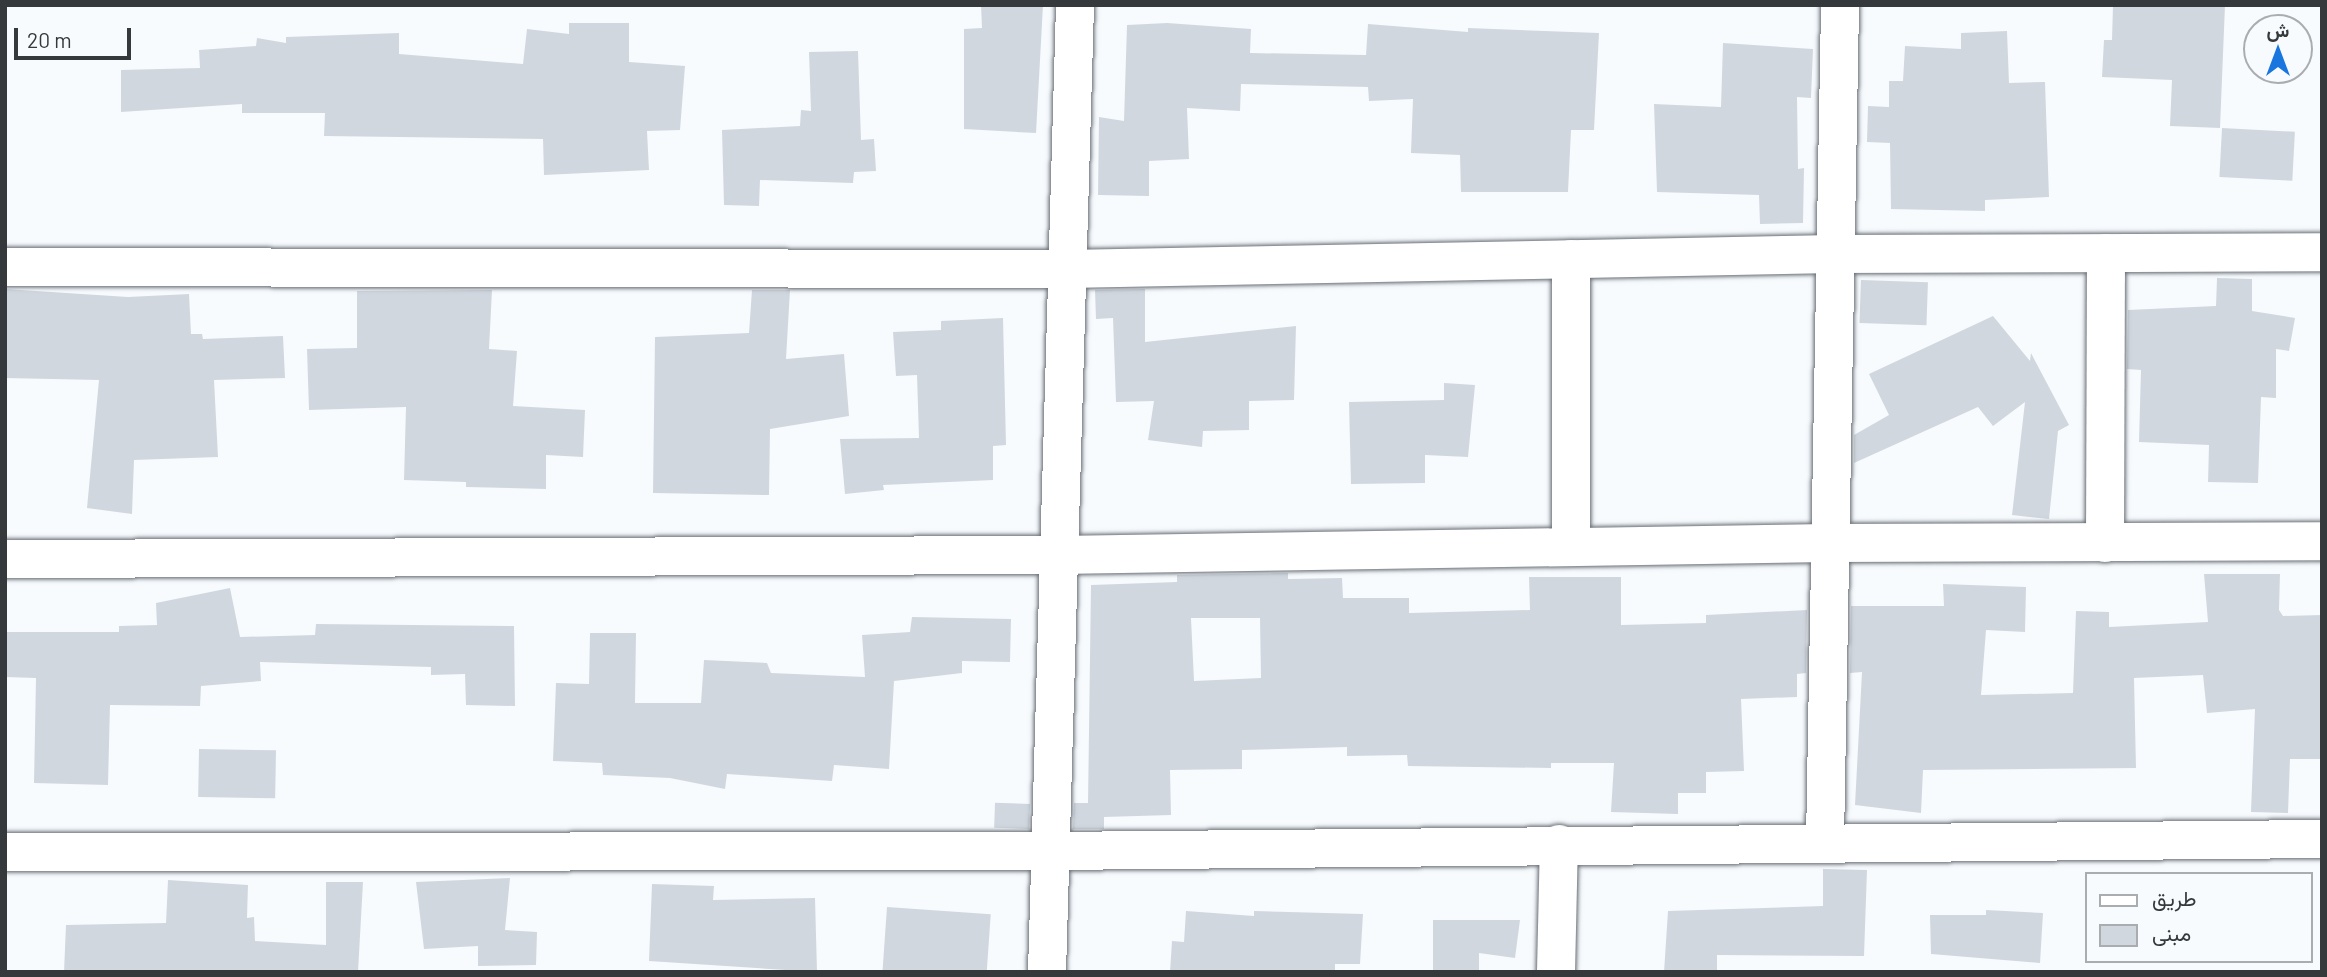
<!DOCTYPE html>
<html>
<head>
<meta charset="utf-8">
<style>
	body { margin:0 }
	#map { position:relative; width:2327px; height:977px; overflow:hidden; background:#f7fbfe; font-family:Barlow,Vazirmatn,sans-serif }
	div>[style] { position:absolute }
	.building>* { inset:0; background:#d0d7df; transform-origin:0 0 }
	.roads { filter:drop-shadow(0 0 2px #696f76) drop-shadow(0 0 2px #696f76) }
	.minor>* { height:38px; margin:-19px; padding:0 19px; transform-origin:19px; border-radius:19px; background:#fff }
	span { translate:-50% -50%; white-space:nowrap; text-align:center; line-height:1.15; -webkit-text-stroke:5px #f7fbfe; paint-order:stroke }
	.frame { position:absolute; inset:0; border:7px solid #36393c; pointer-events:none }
	.legend { position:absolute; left:2085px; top:872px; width:228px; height:91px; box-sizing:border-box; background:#f7fbfe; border:2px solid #aaadb0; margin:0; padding:9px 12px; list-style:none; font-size:21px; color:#36393c }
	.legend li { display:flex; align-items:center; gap:14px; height:35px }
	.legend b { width:35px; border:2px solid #aaadb0 }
	.north { position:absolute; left:2243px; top:14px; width:70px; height:70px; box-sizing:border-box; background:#f7fbfe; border:2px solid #aaadb0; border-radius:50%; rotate:0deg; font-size:19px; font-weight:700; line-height:28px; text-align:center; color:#36393c }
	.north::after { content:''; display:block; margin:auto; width:24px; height:32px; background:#1976df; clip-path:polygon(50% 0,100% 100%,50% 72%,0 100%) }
	.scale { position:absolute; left:14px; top:28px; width:117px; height:32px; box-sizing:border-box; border:4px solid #36393c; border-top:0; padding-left:9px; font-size:21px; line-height:24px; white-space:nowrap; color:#36393c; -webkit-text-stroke:5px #f7fbfe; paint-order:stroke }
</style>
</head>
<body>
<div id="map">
	<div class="building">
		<i style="clip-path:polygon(981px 5px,1043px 5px,1036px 133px,964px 129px,964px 29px,982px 28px)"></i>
		<i style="clip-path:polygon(2113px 5px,2225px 5px,2220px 128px,2170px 126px,2172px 80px,2102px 77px,2104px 40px,2112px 40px)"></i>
		<i style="clip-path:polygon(569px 23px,629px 23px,629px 62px,685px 66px,680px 130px,647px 131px,649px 170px,544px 175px,543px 139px,324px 136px,325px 113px,242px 113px,242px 104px,121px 112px,121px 70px,200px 68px,199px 50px,256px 46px,257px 38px,286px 43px,286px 37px,399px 33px,399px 54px,523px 64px,527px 29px,569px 34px)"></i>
		<i style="clip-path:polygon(1167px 23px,1251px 29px,1250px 53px,1366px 55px,1368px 24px,1468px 32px,1468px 28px,1599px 33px,1594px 130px,1571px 130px,1568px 192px,1461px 192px,1460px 155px,1411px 153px,1413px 99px,1369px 101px,1368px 87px,1241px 84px,1240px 111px,1187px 108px,1189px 159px,1149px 161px,1149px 196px,1098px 195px,1099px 117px,1124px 121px,1127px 25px)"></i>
		<i style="clip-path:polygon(2007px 31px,2009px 83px,2045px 82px,2049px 197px,1985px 200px,1985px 211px,1891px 209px,1890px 143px,1867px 142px,1868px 106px,1889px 107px,1889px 81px,1903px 81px,1905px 46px,1961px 49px,1961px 33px)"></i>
		<i style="clip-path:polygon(1723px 43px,1813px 49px,1811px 98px,1797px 97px,1798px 169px,1804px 168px,1803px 223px,1760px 224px,1759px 195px,1657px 192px,1654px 104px,1721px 107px)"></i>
		<i style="clip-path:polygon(858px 51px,861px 140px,874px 139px,876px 171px,854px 172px,853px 183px,760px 180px,759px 206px,724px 205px,722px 130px,800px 126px,801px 110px,811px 111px,809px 52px)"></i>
		<i style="left:2222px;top:128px;width:73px;height:49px;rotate:3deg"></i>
		<i style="clip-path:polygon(2217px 278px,2252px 279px,2252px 311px,2295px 318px,2289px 351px,2276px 349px,2276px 398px,2261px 397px,2258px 483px,2208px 482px,2209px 445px,2139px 442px,2141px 370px,2127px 369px,2128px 310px,2216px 306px)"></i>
		<i style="left:1861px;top:280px;width:67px;height:43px;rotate:2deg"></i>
		<i style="clip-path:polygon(5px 289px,128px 297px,189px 294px,191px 334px,202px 334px,203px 339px,283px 336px,285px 378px,214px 380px,218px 457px,134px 460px,132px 514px,87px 508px,99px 380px,5px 378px)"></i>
		<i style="clip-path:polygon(1145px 289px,1145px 342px,1296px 326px,1294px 400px,1249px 401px,1249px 430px,1203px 431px,1202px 447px,1148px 440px,1154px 401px,1116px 402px,1113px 318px,1096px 319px,1095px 290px)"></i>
		<i style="clip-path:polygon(492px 290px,489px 349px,517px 351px,513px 406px,585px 410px,583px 457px,546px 455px,546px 489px,466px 487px,466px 482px,404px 480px,406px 407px,309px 410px,307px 349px,357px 348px,357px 291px)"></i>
		<i style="clip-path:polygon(752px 290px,790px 290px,786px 359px,844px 354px,849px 416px,770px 429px,769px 495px,653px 493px,655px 337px,749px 333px)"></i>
		<i style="clip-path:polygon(1993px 316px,2030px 361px,2031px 353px,2069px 425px,2058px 431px,2049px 519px,2012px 515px,2025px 402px,1993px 426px,1978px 407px,1854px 463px,1854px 435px,1889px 415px,1869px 374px)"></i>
		<i style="clip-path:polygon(1003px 318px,1006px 445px,993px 446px,993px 480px,883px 485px,884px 490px,845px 494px,840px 439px,919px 438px,917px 375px,896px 376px,893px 332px,941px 330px,941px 321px)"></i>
		<i style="clip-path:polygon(1444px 383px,1475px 385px,1468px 457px,1425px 455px,1425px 483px,1351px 484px,1349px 402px,1444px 400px)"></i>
		<i style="clip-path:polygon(evenodd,1288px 573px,1288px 579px,1342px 578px,1343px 598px,1409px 598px,1409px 613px,1530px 610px,1529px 577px,1621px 577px,1621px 625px,1706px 623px,1706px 615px,1807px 610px,1806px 673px,1797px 674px,1797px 697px,1741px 699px,1744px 771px,1706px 772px,1706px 793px,1678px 793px,1678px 814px,1611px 812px,1614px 763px,1551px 763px,1551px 768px,1408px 766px,1407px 755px,1347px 756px,1347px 747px,1242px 750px,1242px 769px,1170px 770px,1171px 815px,1104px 817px,1104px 829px,1073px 829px,1074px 803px,1088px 803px,1091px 585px,1177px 582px,1177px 575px,1288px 573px,1191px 618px,1260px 618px,1261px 678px,1194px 681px,1191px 618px)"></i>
		<i style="clip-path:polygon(2204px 574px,2280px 574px,2279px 610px,2283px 616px,2322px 615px,2322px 759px,2290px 759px,2288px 813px,2251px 812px,2255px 709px,2207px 713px,2203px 675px,2134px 678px,2136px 768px,1923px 770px,1921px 813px,1855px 805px,1862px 672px,1850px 673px,1851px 606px,1944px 606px,1943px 584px,2026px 587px,2025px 632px,1986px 630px,1981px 695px,2073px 693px,2076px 611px,2109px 612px,2109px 627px,2208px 622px)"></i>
		<i style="clip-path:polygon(230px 588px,240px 637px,315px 635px,316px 624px,514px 626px,515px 706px,466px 705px,465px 674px,431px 675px,431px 667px,260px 662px,261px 681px,201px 686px,200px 706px,110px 705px,108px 785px,34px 783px,36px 678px,5px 677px,5px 632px,119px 632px,119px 626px,157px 625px,156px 603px)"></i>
		<i style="clip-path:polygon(912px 617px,1011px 619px,1010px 662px,962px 661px,962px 673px,894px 681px,889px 769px,834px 765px,832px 781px,727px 774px,725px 789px,670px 778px,603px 775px,602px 763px,553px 761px,556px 683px,589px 684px,590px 633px,636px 633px,635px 703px,701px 703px,704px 660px,767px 663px,771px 673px,865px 677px,862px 635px,910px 632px)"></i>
		<i style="left:199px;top:749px;width:77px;height:48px;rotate:1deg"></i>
		<i style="left:1030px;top:804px;width:25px;height:35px;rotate:92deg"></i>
		<i style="clip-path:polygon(1823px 869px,1867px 870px,1864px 956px,1717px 955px,1717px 972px,1664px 972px,1668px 911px,1823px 906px)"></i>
		<i style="clip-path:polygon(510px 878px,505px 930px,537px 932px,536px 965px,478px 966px,478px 946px,424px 949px,416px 882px)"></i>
		<i style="clip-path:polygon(168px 880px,248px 885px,247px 918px,254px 917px,255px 941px,326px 945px,326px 882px,363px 882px,358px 972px,64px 972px,66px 925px,166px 923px)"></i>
		<i style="clip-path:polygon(652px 884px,714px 886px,713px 900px,815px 898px,817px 972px,649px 961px)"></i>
		<i style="left:887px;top:907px;width:104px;height:65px;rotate:4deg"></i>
		<i style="clip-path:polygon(1986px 910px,2043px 913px,2040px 963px,1931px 954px,1930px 915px,1986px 915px)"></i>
		<i style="clip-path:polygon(1186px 911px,1254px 916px,1254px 911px,1363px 914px,1360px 964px,1335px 964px,1335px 972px,1170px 972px,1172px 941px,1184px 942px)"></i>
		<i style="clip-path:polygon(1433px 920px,1520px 920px,1515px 958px,1479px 953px,1479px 972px,1433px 972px)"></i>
	</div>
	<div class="roads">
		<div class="minor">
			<i style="left:5px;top:267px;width:1062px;rotate:0.11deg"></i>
			<i style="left:1067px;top:269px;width:767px;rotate:-1.12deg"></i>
			<i style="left:1834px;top:254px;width:488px;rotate:-0.2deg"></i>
			<i style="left:2105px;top:543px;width:290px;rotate:-89.8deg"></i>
			<i style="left:1571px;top:547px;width:288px;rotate:-90deg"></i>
			<i style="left:5px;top:559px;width:1053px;rotate:-0.22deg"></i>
			<i style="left:1058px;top:555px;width:770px;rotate:-0.89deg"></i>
			<i style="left:1828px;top:543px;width:494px;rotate:-0.2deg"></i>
			<i style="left:1825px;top:841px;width:836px;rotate:-88.97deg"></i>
			<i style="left:5px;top:852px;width:1045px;rotate:-0.05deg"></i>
			<i style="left:1050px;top:851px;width:1272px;rotate:-0.54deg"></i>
			<i style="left:1047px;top:972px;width:967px;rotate:-88.34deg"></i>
			<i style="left:1556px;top:972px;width:128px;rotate:-88.7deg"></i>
		</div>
	</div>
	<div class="frame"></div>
	<ul class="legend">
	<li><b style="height:9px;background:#fff"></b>طريق</li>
	<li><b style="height:19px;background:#d0d7df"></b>مبنى</li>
	</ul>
	<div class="north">ش</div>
	<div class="scale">20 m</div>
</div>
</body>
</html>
